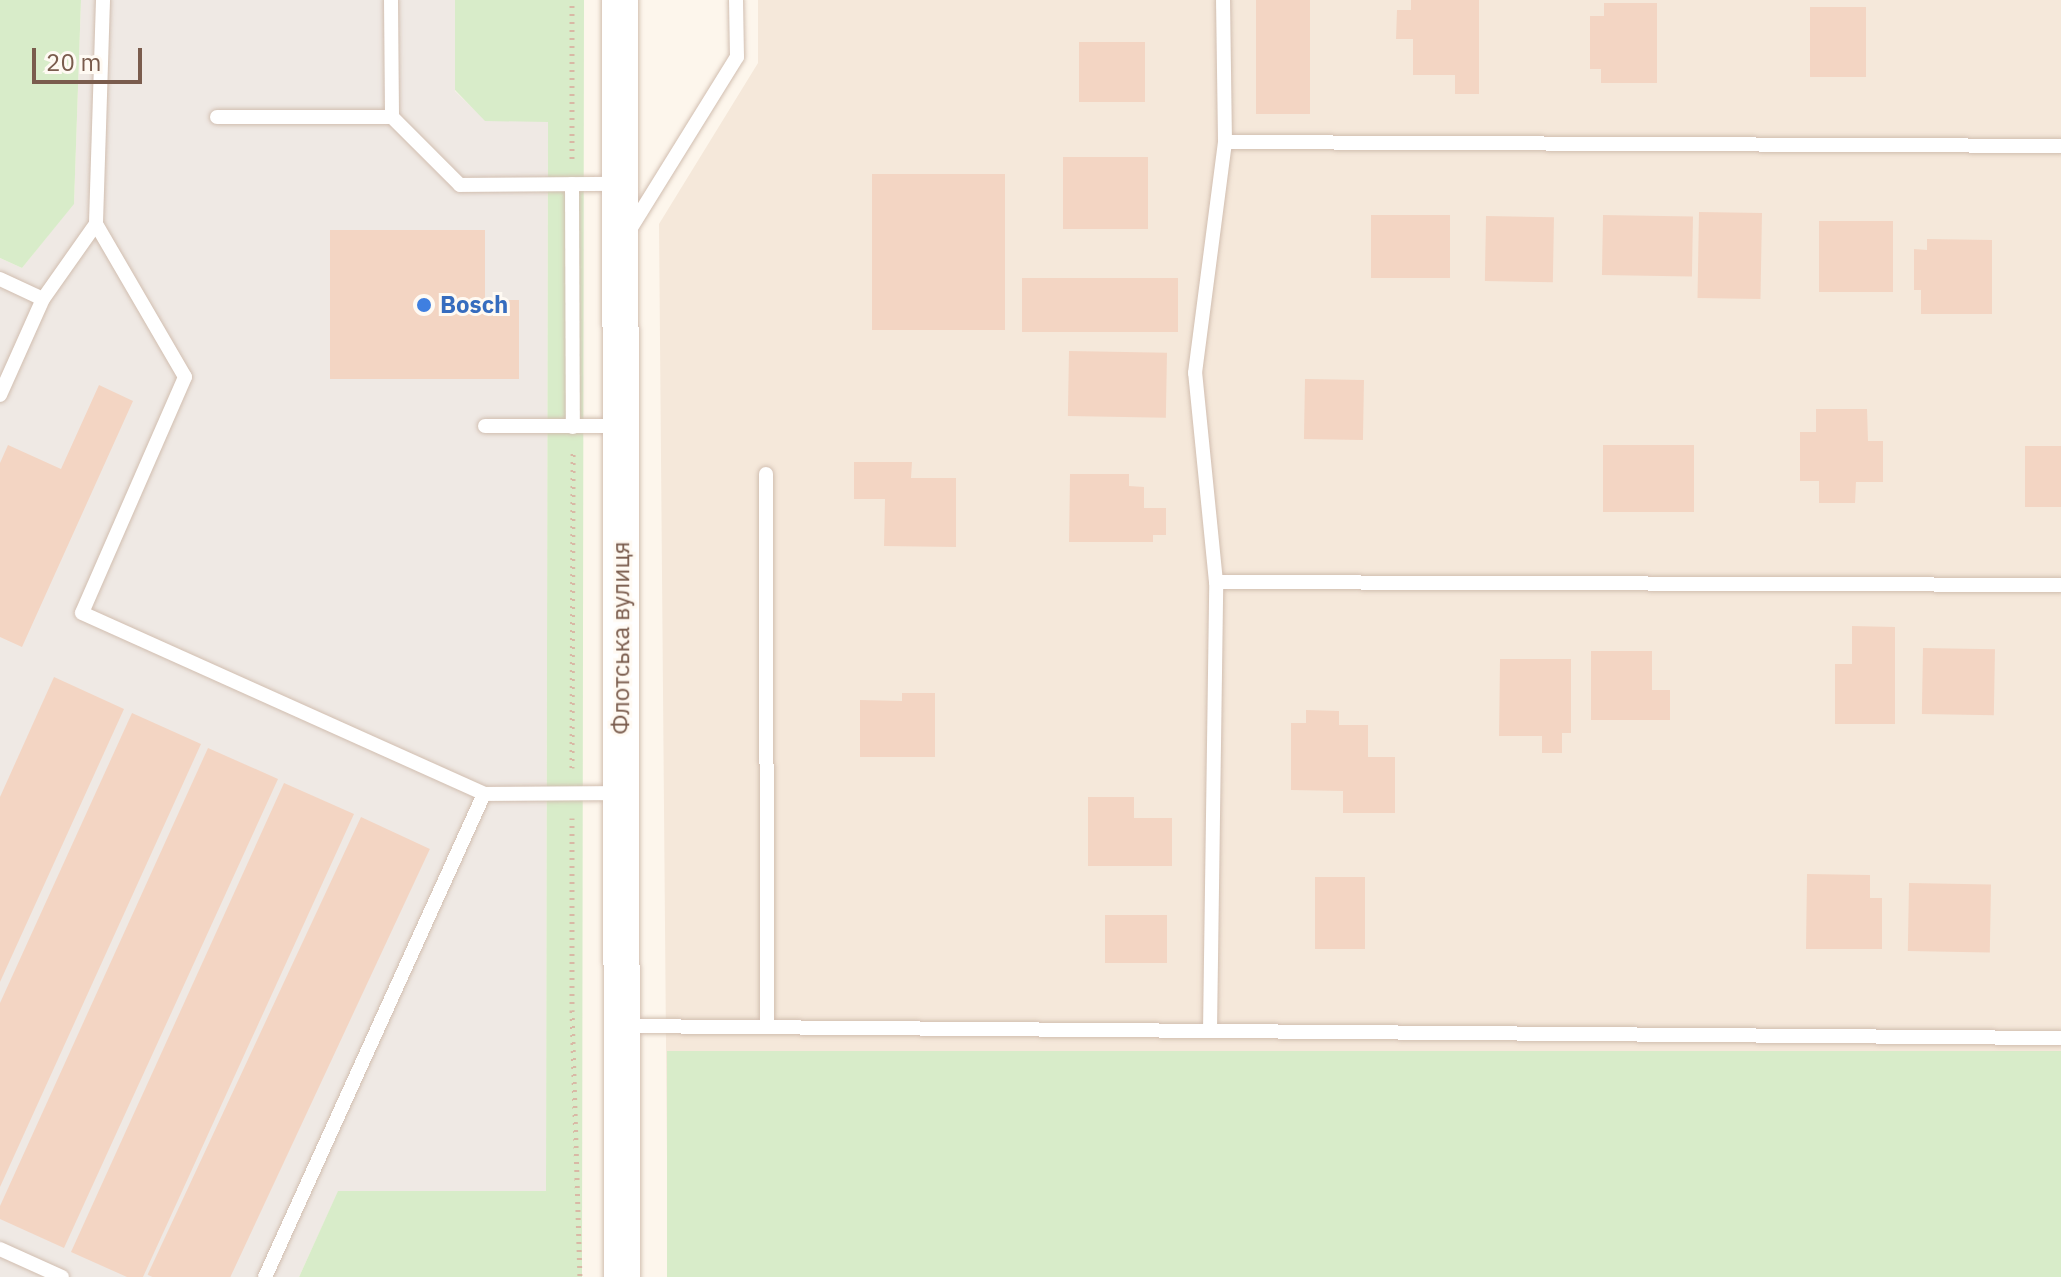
<!DOCTYPE html>
<html>
<head>
<meta charset="utf-8">
<style>
	body { margin:0 }
	#map { position:relative; width:2061px; height:1277px; overflow:hidden; background:#fdf6ec; font-family:"IBM Plex Sans",sans-serif }
	div>[style] { position:absolute }
	.residential>* { inset:0; background:#f5e8da }
	.industrial>* { inset:0; background:#efe9e4 }
	.green>* { inset:0; background:#d8ecc9; transform-origin:0 0 }
	.building>* { inset:0; background:#f3d5c3; transform-origin:0 0 }
	.path>* { height:5px; margin-top:-2.5px; transform-origin:0; background:repeating-linear-gradient(90deg,#d9b8a5 0 2px,transparent 0 8px) }
	.roads { filter:drop-shadow(0 0 2px #d1beb0) drop-shadow(0 0 2px #d1beb0) }
	.service>* { height:14px; margin:-7px; padding:0 7px; transform-origin:7px; border-radius:7px; background:#fff }
	.tertiary>* { height:36px; margin:-18px; padding:0 18px; transform-origin:18px; border-radius:18px; background:#fff }
	.dots>* { width:22px; height:22px; translate:-50% -50%; box-sizing:border-box; border:4px solid #fffaf3; border-radius:50% }
	span { translate:-50% -50%; white-space:nowrap; text-align:center; line-height:1.15; -webkit-text-stroke:6px #fffaf3; paint-order:stroke }
	.shop-label { font-size:24px; color:#366cbe; font-weight:700 }
	.left { translate:0 -50%; text-align:left }
	.street-label { font-size:24px; color:#7a5c4d }
	.scale { position:absolute; left:32px; top:48px; width:110px; height:36px; box-sizing:border-box; border:4px solid #7a5c4d; border-top:0; padding-left:10px; font-size:24px; line-height:28px; white-space:nowrap; color:#7a5c4d; -webkit-text-stroke:6px #fffaf3; paint-order:stroke }
</style>
</head>
<body>
<div id="map">
	<div class="residential">
		<i style="clip-path:polygon(758px 0,2061px 0,2061px 1277px,668px 1277px,659px 224px,758px 63px)"></i>
	</div>
	<div class="industrial">
		<i style="clip-path:polygon(81px 0,455px 0,455px 91px,486px 121px,548px 121px,546px 1191px,338px 1192px,299px 1277px,0 1277px,0 258px,22px 268px,74px 203px)"></i>
	</div>
	<div class="green">
		<i style="clip-path:polygon(0 0,81px 0,74px 204px,22px 268px,0 258px)"></i>
		<i style="clip-path:polygon(455px 0,584px 0,582px 1277px,299px 1277px,338px 1191px,546px 1191px,548px 122px,485px 121px,455px 90px)"></i>
		<i style="left:667px;top:1051px;width:1394px;height:226px"></i>
	</div>
	<div class="building">
		<i style="left:1256px;top:0;width:54px;height:114px"></i>
		<i style="clip-path:polygon(1411px 0,1479px 0,1479px 94px,1455px 94px,1455px 75px,1413px 75px,1413px 39px,1396px 39px,1397px 10px,1411px 10px)"></i>
		<i style="clip-path:polygon(1604px 3px,1657px 3px,1657px 83px,1601px 83px,1601px 69px,1590px 69px,1590px 16px,1604px 16px)"></i>
		<i style="left:1810px;top:7px;width:56px;height:70px"></i>
		<i style="left:1079px;top:42px;width:66px;height:60px"></i>
		<i style="left:1063px;top:157px;width:85px;height:72px"></i>
		<i style="left:872px;top:174px;width:133px;height:156px"></i>
		<i style="left:1699px;top:212px;width:63px;height:86px;rotate:1deg"></i>
		<i style="left:1371px;top:215px;width:79px;height:63px"></i>
		<i style="left:1603px;top:215px;width:90px;height:60px;rotate:1deg"></i>
		<i style="left:1486px;top:216px;width:68px;height:65px;rotate:1deg"></i>
		<i style="left:1819px;top:221px;width:74px;height:71px"></i>
		<i style="clip-path:polygon(330px 230px,485px 230px,485px 300px,519px 300px,519px 379px,330px 379px)"></i>
		<i style="clip-path:polygon(1927px 239px,1992px 240px,1992px 314px,1921px 314px,1921px 290px,1914px 290px,1914px 249px,1927px 250px)"></i>
		<i style="left:1022px;top:278px;width:156px;height:54px"></i>
		<i style="left:1069px;top:351px;width:98px;height:65px;rotate:1deg"></i>
		<i style="left:1305px;top:379px;width:59px;height:60px;rotate:1deg"></i>
		<i style="clip-path:polygon(99px 385px,133px 401px,22px 647px,0 637px,0 463px,8px 445px,61px 469px)"></i>
		<i style="clip-path:polygon(1816px 409px,1867px 409px,1868px 441px,1883px 441px,1883px 482px,1856px 482px,1855px 503px,1819px 503px,1819px 481px,1800px 481px,1800px 432px,1816px 432px)"></i>
		<i style="left:1603px;top:445px;width:91px;height:67px"></i>
		<i style="left:2025px;top:446px;width:36px;height:61px"></i>
		<i style="clip-path:polygon(854px 462px,912px 462px,911px 478px,956px 478px,956px 547px,884px 546px,885px 499px,854px 499px)"></i>
		<i style="clip-path:polygon(1070px 474px,1129px 474px,1129px 486px,1144px 487px,1144px 508px,1166px 508px,1166px 535px,1153px 535px,1153px 542px,1069px 542px)"></i>
		<i style="clip-path:polygon(1852px 626px,1895px 627px,1895px 724px,1835px 724px,1835px 664px,1852px 664px)"></i>
		<i style="left:1923px;top:648px;width:72px;height:66px;rotate:1deg"></i>
		<i style="clip-path:polygon(1591px 651px,1652px 651px,1652px 690px,1670px 690px,1670px 720px,1591px 720px)"></i>
		<i style="clip-path:polygon(1500px 659px,1571px 659px,1571px 733px,1562px 733px,1562px 753px,1542px 753px,1542px 736px,1499px 736px)"></i>
		<i style="clip-path:polygon(54px 677px,124px 709px,0 982px,0 797px)"></i>
		<i style="clip-path:polygon(902px 693px,935px 693px,935px 757px,860px 757px,860px 700px,902px 701px)"></i>
		<i style="clip-path:polygon(1306px 710px,1339px 711px,1339px 725px,1368px 725px,1368px 757px,1395px 757px,1395px 813px,1343px 813px,1343px 791px,1291px 790px,1291px 723px,1306px 723px)"></i>
		<i style="clip-path:polygon(132px 713px,201px 744px,0 1187px,0 1003px)"></i>
		<i style="clip-path:polygon(208px 748px,278px 779px,64px 1248px,0 1219px,0 1206px)"></i>
		<i style="clip-path:polygon(284px 783px,354px 814px,143px 1277px,127px 1277px,71px 1252px)"></i>
		<i style="clip-path:polygon(1088px 797px,1134px 797px,1134px 818px,1172px 818px,1172px 866px,1088px 866px)"></i>
		<i style="left:361px;top:817px;width:76px;height:505px;rotate:25deg"></i>
		<i style="clip-path:polygon(1807px 874px,1870px 875px,1870px 898px,1882px 898px,1882px 949px,1806px 949px)"></i>
		<i style="left:1315px;top:877px;width:50px;height:72px"></i>
		<i style="left:1909px;top:883px;width:82px;height:68px;rotate:1deg"></i>
		<i style="left:1105px;top:915px;width:62px;height:48px"></i>
	</div>
	<div class="path">
		<i style="left:572px;top:159px;width:159px;rotate:-90deg"></i>
		<i style="left:572px;top:768px;width:318px;rotate:-89.8deg"></i>
		<i style="left:572px;top:818px;width:192px;rotate:90deg"></i>
		<i style="left:572px;top:1010px;width:267px;rotate:88.3deg"></i>
	</div>
	<div class="roads">
		<div class="service">
			<i style="left:103px;top:0;width:224px;rotate:91.8deg"></i>
			<i style="left:96px;top:224px;width:177px;rotate:59.8deg"></i>
			<i style="left:185px;top:377px;width:257px;rotate:113.6deg"></i>
			<i style="left:82px;top:613px;width:441px;rotate:24.2deg"></i>
			<i style="left:484px;top:794px;width:136px;rotate:-0.4deg"></i>
			<i style="left:391px;top:0;width:117px;rotate:89.5deg"></i>
			<i style="left:392px;top:117px;width:96px;rotate:45deg"></i>
			<i style="left:460px;top:185px;width:158px;rotate:-0.4deg"></i>
			<i style="left:217px;top:117px;width:175px"></i>
			<i style="left:1225px;top:142px;width:836px;rotate:0.27deg"></i>
			<i style="left:572px;top:184px;width:243px;rotate:89.8deg"></i>
			<i style="left:629px;top:231px;width:205px;rotate:-58.2deg"></i>
			<i style="left:737px;top:57px;width:57px;rotate:-91deg"></i>
			<i style="left:0;top:279px;width:47px;rotate:24.9deg"></i>
			<i style="left:0;top:395px;width:105px;rotate:-65.9deg"></i>
			<i style="left:43px;top:299px;width:92px;rotate:-54.8deg"></i>
			<i style="left:485px;top:426px;width:135px"></i>
			<i style="left:766px;top:474px;width:553px;rotate:89.9deg"></i>
			<i style="left:1216px;top:582px;width:845px;rotate:0.2deg"></i>
			<i style="left:621px;top:1026px;width:1440px;rotate:0.48deg"></i>
			<i style="left:1210px;top:1031px;width:449px;rotate:-89.2deg"></i>
			<i style="left:1216px;top:582px;width:210px;rotate:-95.7deg"></i>
			<i style="left:1195px;top:373px;width:233px;rotate:-82.6deg"></i>
			<i style="left:1225px;top:142px;width:142px;rotate:-90.8deg"></i>
			<i style="left:0;top:1249px;width:68px;rotate:24.3deg"></i>
			<i style="left:265px;top:1277px;width:530px;rotate:-65.61deg"></i>
		</div>
		<div class="tertiary">
			<i style="left:620px;top:0;width:1277px;rotate:89.91deg"></i>
		</div>
	</div>
	<div class="dots">
		<i style="left:424px;top:305px;background:#3f7fe0"></i>
	</div>
	<div class="shop-label">
		<span class="left" style="left:440px;top:305px">Bosch</span>
	</div>
	<div class="street-label">
		<span style="left:621px;top:638px;rotate:-90deg">Флотська вулиця</span>
	</div>
	<div class="scale">20 m</div>
</div>
</body>
</html>
